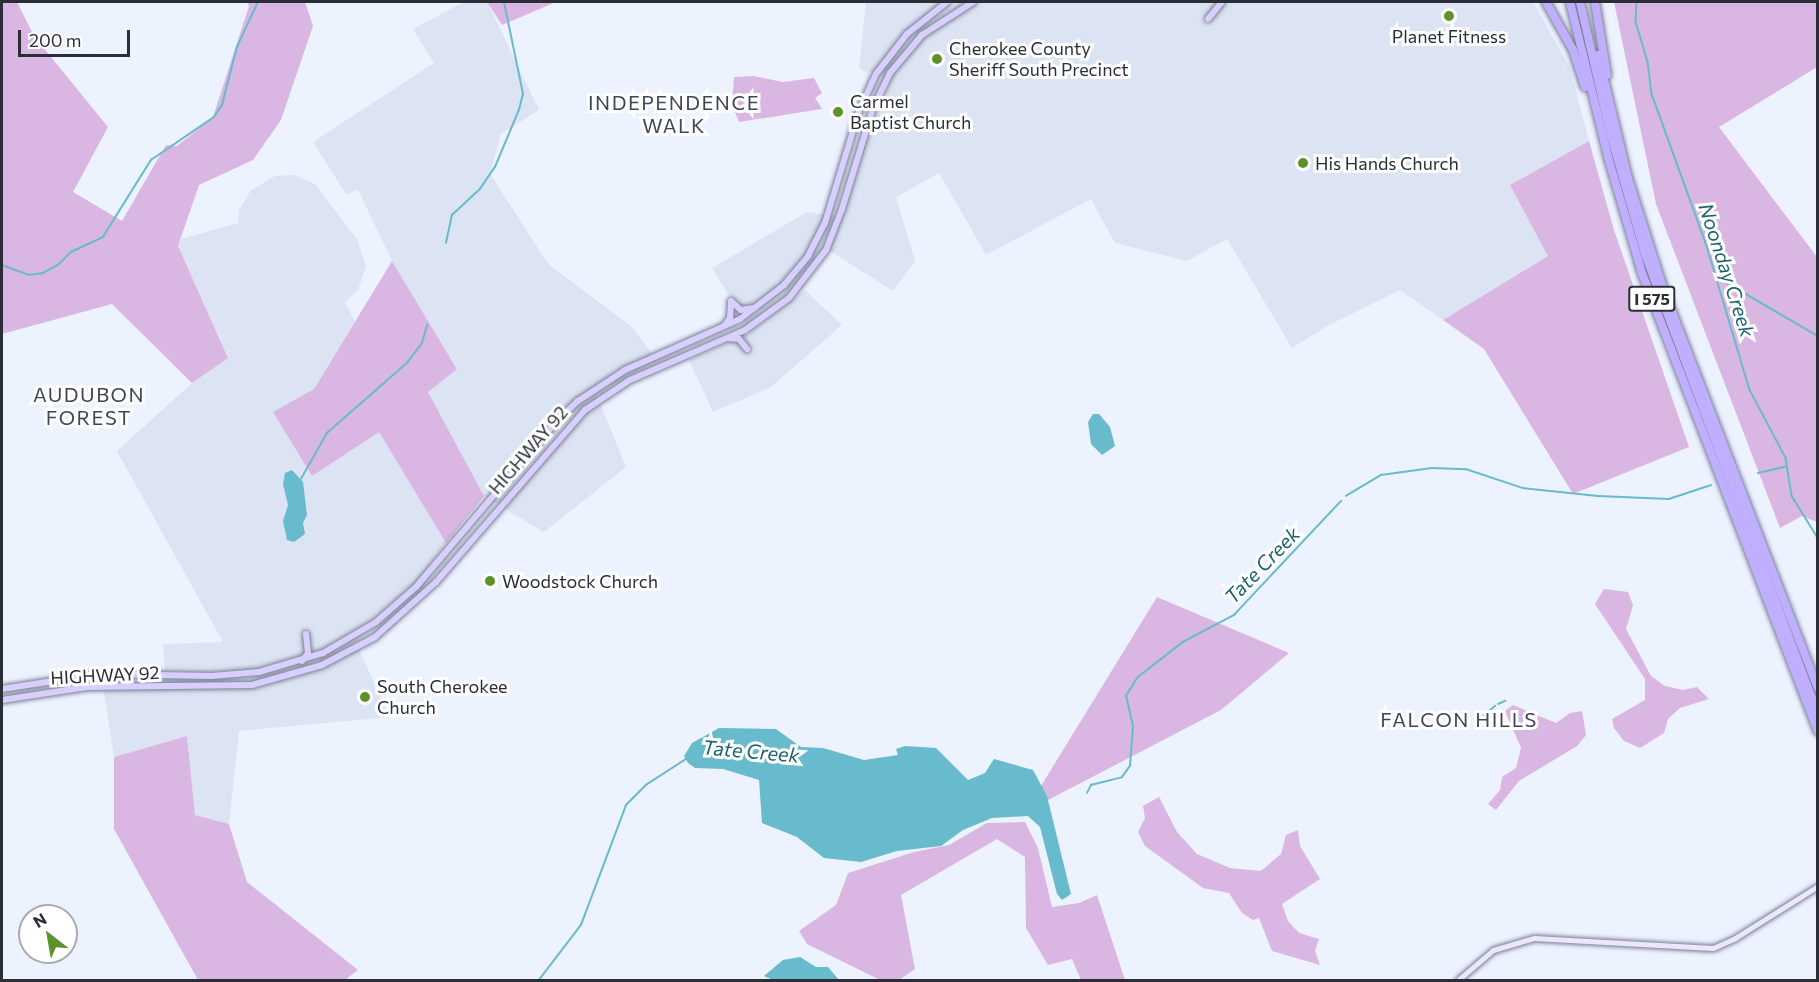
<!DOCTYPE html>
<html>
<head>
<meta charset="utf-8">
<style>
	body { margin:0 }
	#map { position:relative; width:1819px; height:982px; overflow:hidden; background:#edf2ff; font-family:Commissioner,sans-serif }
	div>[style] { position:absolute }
	.built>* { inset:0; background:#dce3f3 }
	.green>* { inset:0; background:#dab7e2 }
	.water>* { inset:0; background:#67bbcd }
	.stream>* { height:1.5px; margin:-0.75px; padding:0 0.75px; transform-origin:0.75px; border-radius:0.75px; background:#67bbcd }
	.roads { filter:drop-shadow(0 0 2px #798194) drop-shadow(0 0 2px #798194) }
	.secondary>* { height:5px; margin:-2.5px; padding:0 2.5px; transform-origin:2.5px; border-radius:2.5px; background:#ece7ff }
	.primary>* { height:6px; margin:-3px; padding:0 3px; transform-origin:3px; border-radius:3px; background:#d9cffe }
	.highway>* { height:8px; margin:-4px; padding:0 4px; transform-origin:4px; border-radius:4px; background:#c0affe }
	.dots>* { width:16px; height:16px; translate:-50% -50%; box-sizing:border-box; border:3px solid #fff; border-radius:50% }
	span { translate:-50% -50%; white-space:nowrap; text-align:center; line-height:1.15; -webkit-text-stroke:6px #fff; paint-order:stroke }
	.shield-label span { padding:2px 4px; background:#fff; border:2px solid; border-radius:4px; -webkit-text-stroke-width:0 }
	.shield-label { font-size:16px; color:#2b2e36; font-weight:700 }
	.poi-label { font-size:18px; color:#2b2e36 }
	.left { translate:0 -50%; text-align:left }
	.street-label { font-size:18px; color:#2b2e36 }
	.neighbourhood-label { font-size:20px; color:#3f4657; letter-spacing:1.5px }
	.water-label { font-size:20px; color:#1d626f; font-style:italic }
	.frame { position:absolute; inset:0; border:3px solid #2b2e36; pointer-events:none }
	.north { position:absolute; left:18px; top:904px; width:60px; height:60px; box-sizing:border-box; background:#fff; border:2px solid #aaabaf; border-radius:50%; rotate:329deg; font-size:16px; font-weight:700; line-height:24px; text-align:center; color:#2b2e36 }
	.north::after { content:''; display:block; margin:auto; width:21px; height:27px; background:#5d912a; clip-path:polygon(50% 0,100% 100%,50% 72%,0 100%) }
	.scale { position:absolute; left:18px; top:30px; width:112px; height:27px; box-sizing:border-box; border:3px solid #2b2e36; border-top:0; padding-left:8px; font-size:18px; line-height:21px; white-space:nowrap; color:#2b2e36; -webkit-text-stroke:4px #fff; paint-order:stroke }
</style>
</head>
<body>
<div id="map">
	<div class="built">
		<i style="clip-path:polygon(464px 2px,487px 2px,539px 110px,501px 134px,490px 174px,549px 265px,631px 326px,658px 361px,596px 393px,626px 467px,544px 532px,484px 496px,428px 392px,457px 368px,392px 261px,358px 190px,346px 194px,313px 142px,434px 63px,413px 29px)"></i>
		<i style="clip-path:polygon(866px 2px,1533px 2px,1570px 68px,1589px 141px,1510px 185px,1549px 256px,1443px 320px,1400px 290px,1327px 326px,1292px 348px,1227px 239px,1187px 261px,1115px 243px,1091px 199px,986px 255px,939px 173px,896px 197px,915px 261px,893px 291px,827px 249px,791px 299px,750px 330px,712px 268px,807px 212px,837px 216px,890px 82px,874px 71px,868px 73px,859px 69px)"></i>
		<i style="clip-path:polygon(294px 175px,315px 184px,357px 239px,366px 266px,358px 290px,345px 302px,355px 321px,314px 389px,273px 413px,379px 432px,446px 543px,413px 587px,355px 641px,390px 717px,239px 731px,229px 824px,195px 815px,187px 736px,114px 757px,102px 681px,166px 681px,163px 644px,223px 642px,117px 451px,192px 383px,228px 357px,178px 246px,181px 239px,238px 223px,239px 210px,251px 190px,275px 176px)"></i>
		<i style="clip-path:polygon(805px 290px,842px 325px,771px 387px,713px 412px,689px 360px,748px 334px)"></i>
	</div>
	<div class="green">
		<i style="clip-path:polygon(2px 2px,17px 2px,34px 36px,108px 127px,73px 192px,122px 221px,166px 145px,177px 146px,213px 117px,249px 6px,247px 2px,305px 2px,313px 26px,281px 120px,253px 160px,199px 185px,178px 246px,228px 358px,192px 383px,112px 304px,2px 334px)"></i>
		<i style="clip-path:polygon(487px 2px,556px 2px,502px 25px)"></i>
		<i style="clip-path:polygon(1614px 2px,1817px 2px,1817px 67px,1719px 127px,1817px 257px,1817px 522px,1802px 516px,1780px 528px,1656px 204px)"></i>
		<i style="clip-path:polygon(753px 76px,783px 82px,814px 78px,822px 93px,815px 98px,822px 109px,739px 122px,732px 105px,734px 77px)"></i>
		<i style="clip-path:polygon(1589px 141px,1614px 230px,1689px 447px,1573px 494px,1484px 349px,1443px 320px,1548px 256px,1510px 185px)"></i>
		<i style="clip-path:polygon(392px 261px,457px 369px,428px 392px,484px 496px,446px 543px,379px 432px,312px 476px,273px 412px,314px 389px)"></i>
		<i style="clip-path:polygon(1604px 589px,1628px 592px,1633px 605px,1626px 629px,1651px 676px,1665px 686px,1683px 690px,1697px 687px,1709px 699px,1680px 708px,1668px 719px,1664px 733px,1640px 748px,1624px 741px,1614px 728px,1612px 719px,1645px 700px,1645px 679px,1595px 604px)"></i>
		<i style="clip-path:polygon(1157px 597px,1289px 653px,1221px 710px,1025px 812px)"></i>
		<i style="clip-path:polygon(1513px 705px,1556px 723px,1570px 713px,1582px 711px,1586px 735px,1577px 746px,1519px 781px,1496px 810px,1488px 804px,1500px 790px,1502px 777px,1516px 768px,1521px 748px,1505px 711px)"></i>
		<i style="clip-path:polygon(187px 736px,195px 815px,229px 824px,247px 882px,358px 970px,345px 980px,198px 980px,114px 829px,114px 757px)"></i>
		<i style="clip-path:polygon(1159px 797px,1177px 832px,1197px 854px,1230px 868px,1261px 871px,1281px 854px,1286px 835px,1298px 830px,1300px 846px,1320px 879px,1282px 904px,1288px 921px,1299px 933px,1319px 939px,1315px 951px,1320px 965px,1272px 951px,1259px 918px,1253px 920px,1242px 913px,1229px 893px,1203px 888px,1145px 846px,1138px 832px,1145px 818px,1143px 806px)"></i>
		<i style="clip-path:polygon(1025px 822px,1038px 848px,1052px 907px,1079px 903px,1097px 895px,1125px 980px,1081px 980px,1072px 959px,1048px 965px,1026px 928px,1025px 857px,997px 839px,901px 895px,915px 969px,899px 980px,880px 980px,807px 944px,799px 931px,836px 905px,848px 873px,914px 852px,949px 845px,987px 823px)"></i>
	</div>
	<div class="water">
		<i style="clip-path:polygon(1093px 414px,1099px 414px,1110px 427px,1115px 446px,1102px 455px,1091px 444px,1088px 422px)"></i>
		<i style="clip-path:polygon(292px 470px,303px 482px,307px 515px,303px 523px,305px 534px,294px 542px,287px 540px,283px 521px,288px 505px,283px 484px,285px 473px)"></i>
		<i style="clip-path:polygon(719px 728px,776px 729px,801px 747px,823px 748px,864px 760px,898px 755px,896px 749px,905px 746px,936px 748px,968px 780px,985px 773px,994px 759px,1033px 770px,1047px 796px,1071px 894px,1062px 900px,1057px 894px,1040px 827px,1028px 816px,992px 818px,963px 830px,941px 846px,897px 851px,861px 862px,824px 858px,797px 837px,762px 823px,759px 780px,723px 769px,695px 768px,688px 763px,684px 756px,692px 743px)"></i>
		<i style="clip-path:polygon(800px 957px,816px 967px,828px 967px,839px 980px,773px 980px,764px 976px,783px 960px)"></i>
	</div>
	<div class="stream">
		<i style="left:1637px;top:2px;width:20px;rotate:93deg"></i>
		<i style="left:1636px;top:22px;width:42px;rotate:73.3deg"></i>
		<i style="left:1648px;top:62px;width:32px;rotate:83deg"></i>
		<i style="left:1652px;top:94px;width:162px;rotate:70.1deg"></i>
		<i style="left:1707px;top:246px;width:150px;rotate:73.4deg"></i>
		<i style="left:1750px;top:390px;width:77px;rotate:62.1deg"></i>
		<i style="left:1786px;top:458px;width:38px;rotate:81deg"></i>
		<i style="left:1792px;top:496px;width:49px;rotate:58.2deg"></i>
		<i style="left:446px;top:243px;width:29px;rotate:-78deg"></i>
		<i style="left:452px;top:215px;width:38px;rotate:-43deg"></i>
		<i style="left:480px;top:189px;width:27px;rotate:-56deg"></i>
		<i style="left:495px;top:167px;width:62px;rotate:-67.2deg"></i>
		<i style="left:519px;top:110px;width:16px;rotate:-76deg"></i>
		<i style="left:523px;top:94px;width:94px;rotate:-101.7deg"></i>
		<i style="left:2px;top:265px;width:29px;rotate:20deg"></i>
		<i style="left:29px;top:275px;width:14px;rotate:-8deg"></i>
		<i style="left:43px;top:273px;width:17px;rotate:-28deg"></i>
		<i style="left:58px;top:265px;width:18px;rotate:-45deg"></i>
		<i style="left:71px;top:252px;width:35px;rotate:-25deg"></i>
		<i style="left:103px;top:237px;width:91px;rotate:-58.1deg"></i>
		<i style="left:151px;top:160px;width:76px;rotate:-34.3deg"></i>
		<i style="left:214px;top:117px;width:14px;rotate:-56deg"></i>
		<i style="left:222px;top:105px;width:60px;rotate:-75.5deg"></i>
		<i style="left:237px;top:47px;width:50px;rotate:-65deg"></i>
		<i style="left:1715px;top:276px;width:119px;rotate:30.2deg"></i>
		<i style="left:1758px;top:473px;width:28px;rotate:-13deg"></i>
		<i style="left:301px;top:479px;width:53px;rotate:-60.5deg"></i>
		<i style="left:327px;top:433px;width:106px;rotate:-41.2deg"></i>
		<i style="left:407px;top:363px;width:25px;rotate:-53deg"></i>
		<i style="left:422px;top:343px;width:19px;rotate:-74deg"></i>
		<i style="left:1346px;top:496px;width:41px;rotate:-31deg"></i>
		<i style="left:1381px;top:475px;width:51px;rotate:-7.8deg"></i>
		<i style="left:1432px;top:468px;width:34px;rotate:2deg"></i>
		<i style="left:1466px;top:469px;width:60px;rotate:18.4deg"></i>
		<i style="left:1523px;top:488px;width:75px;rotate:6.1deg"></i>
		<i style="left:1598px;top:496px;width:71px;rotate:2.4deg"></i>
		<i style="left:1669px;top:499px;width:44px;rotate:-18.4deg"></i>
		<i style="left:1498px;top:704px;width:8px;rotate:-23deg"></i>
		<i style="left:1482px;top:717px;width:17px;rotate:-40deg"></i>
		<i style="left:1087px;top:793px;width:9px;rotate:-63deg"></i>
		<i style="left:1091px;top:785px;width:32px;rotate:-14deg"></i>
		<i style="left:1122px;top:777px;width:14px;rotate:-54deg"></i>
		<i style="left:1130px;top:766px;width:40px;rotate:-85.7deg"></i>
		<i style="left:1133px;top:726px;width:31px;rotate:-103deg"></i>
		<i style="left:1126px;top:696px;width:22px;rotate:-58deg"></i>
		<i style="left:1138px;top:677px;width:57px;rotate:-37.9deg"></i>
		<i style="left:1183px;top:642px;width:58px;rotate:-27.9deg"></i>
		<i style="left:1234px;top:615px;width:156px;rotate:-46.8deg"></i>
		<i style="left:539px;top:980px;width:69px;rotate:-52.6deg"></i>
		<i style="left:581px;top:925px;width:128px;rotate:-69.4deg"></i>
		<i style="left:626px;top:805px;width:28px;rotate:-45deg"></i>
		<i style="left:646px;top:785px;width:48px;rotate:-33deg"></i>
	</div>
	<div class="roads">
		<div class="secondary">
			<i style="left:1458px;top:980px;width:46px;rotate:-40.6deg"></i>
			<i style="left:1493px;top:950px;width:43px;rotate:-16.3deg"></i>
			<i style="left:1534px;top:938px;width:179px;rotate:3.2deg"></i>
			<i style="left:1713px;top:948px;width:24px;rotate:-24deg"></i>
			<i style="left:1735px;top:938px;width:98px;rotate:-32.1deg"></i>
		</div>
		<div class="primary">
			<i style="left:1208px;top:19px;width:22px;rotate:-51deg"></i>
			<i style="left:731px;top:301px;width:13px;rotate:42deg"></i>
			<i style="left:741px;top:310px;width:13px;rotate:-9deg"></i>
			<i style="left:725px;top:325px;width:9px;rotate:-54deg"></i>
			<i style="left:730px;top:318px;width:16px;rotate:-86deg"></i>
			<i style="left:728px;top:338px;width:11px;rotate:5deg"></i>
			<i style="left:739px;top:339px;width:13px;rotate:51deg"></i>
			<i style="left:302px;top:661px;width:10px;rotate:-53deg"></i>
			<i style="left:308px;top:653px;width:19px;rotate:-96deg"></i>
			<i style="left:2px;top:689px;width:97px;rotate:-8.9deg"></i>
			<i style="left:98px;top:674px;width:114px;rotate:1deg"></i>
			<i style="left:212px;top:676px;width:47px;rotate:-4.9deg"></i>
			<i style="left:259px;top:672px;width:67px;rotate:-16.5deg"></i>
			<i style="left:323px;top:653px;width:61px;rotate:-30.3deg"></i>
			<i style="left:376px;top:622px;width:53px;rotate:-41.2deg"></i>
			<i style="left:416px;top:587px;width:216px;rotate:-49.7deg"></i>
			<i style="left:556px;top:422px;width:30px;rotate:-44deg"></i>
			<i style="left:578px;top:401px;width:56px;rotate:-33.4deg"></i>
			<i style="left:625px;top:370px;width:126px;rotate:-23.9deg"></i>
			<i style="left:740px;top:319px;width:56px;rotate:-37.7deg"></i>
			<i style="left:784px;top:285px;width:38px;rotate:-50deg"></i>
			<i style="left:808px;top:256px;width:37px;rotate:-63deg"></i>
			<i style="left:825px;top:223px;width:117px;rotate:-73.1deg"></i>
			<i style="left:859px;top:111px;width:41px;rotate:-65.3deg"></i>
			<i style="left:876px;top:74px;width:51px;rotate:-52.2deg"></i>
			<i style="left:907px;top:34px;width:51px;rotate:-38.7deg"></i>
			<i style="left:2px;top:700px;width:86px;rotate:-8.7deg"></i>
			<i style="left:87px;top:687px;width:165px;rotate:-0.7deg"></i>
			<i style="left:252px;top:685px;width:73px;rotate:-15.9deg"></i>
			<i style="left:322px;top:665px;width:60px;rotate:-27.8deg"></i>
			<i style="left:375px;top:637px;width:82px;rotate:-42deg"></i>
			<i style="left:436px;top:582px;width:228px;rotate:-49.1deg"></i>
			<i style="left:585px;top:410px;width:54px;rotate:-33.7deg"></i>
			<i style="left:630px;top:380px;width:125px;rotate:-23.5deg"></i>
			<i style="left:745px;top:330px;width:54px;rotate:-36deg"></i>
			<i style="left:789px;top:298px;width:61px;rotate:-52.4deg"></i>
			<i style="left:826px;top:250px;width:44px;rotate:-68.7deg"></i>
			<i style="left:842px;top:209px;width:106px;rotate:-72.9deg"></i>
			<i style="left:873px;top:108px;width:39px;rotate:-64deg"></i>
			<i style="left:890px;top:73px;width:50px;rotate:-49.9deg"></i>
			<i style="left:922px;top:35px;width:61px;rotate:-32.9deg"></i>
		</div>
		<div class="highway">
			<i style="left:1546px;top:2px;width:55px;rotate:60.6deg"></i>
			<i style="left:1573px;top:50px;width:39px;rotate:72deg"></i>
			<i style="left:1570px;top:2px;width:160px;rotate:76.2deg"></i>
			<i style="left:1608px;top:157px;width:121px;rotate:73.7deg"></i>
			<i style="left:1642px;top:273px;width:491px;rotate:69deg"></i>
			<i style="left:1580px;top:2px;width:138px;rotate:77deg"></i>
			<i style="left:1611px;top:136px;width:123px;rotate:73.9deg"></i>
			<i style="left:1645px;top:254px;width:491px;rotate:69.4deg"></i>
			<i style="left:1595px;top:2px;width:74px;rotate:80.7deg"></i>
			<i style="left:1598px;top:55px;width:127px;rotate:76.3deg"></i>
			<i style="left:1628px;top:178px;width:122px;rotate:72.3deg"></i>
			<i style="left:1665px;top:294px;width:423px;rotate:68.8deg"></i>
		</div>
	</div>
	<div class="dots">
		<i style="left:1449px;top:16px;background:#5d912a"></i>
		<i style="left:937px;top:59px;background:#5d912a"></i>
		<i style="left:838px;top:112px;background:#5d912a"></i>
		<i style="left:1303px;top:163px;background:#5d912a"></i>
		<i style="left:490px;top:581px;background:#5d912a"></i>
		<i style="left:365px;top:697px;background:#5d912a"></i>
	</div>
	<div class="shield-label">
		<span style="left:1652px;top:299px">I 575</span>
	</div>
	<div class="poi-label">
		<span style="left:1449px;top:36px">Planet Fitness</span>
		<span class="left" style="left:949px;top:59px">Cherokee County<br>Sheriff South Precinct</span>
		<span class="left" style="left:850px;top:112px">Carmel<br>Baptist Church</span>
		<span class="left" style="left:1315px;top:163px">His Hands Church</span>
		<span class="left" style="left:502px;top:581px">Woodstock Church</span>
		<span class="left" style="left:377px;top:697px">South Cherokee<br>Church</span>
	</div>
	<div class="street-label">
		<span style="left:528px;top:450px;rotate:-49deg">HIGHWAY 92</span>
		<span style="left:105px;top:675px;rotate:-3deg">HIGHWAY 92</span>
	</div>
	<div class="neighbourhood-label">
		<span style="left:674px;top:114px">INDEPENDENCE<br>WALK</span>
		<span style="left:89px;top:406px">AUDUBON<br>FOREST</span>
		<span style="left:1459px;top:719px">FALCON HILLS</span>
	</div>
	<div class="water-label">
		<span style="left:1727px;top:270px;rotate:72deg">Noonday Creek</span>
		<span style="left:1262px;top:565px;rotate:-46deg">Tate Creek</span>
		<span style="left:751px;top:751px;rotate:5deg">Tate Creek</span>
	</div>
	<div class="frame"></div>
	<div class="north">N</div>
	<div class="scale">200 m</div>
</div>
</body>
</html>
